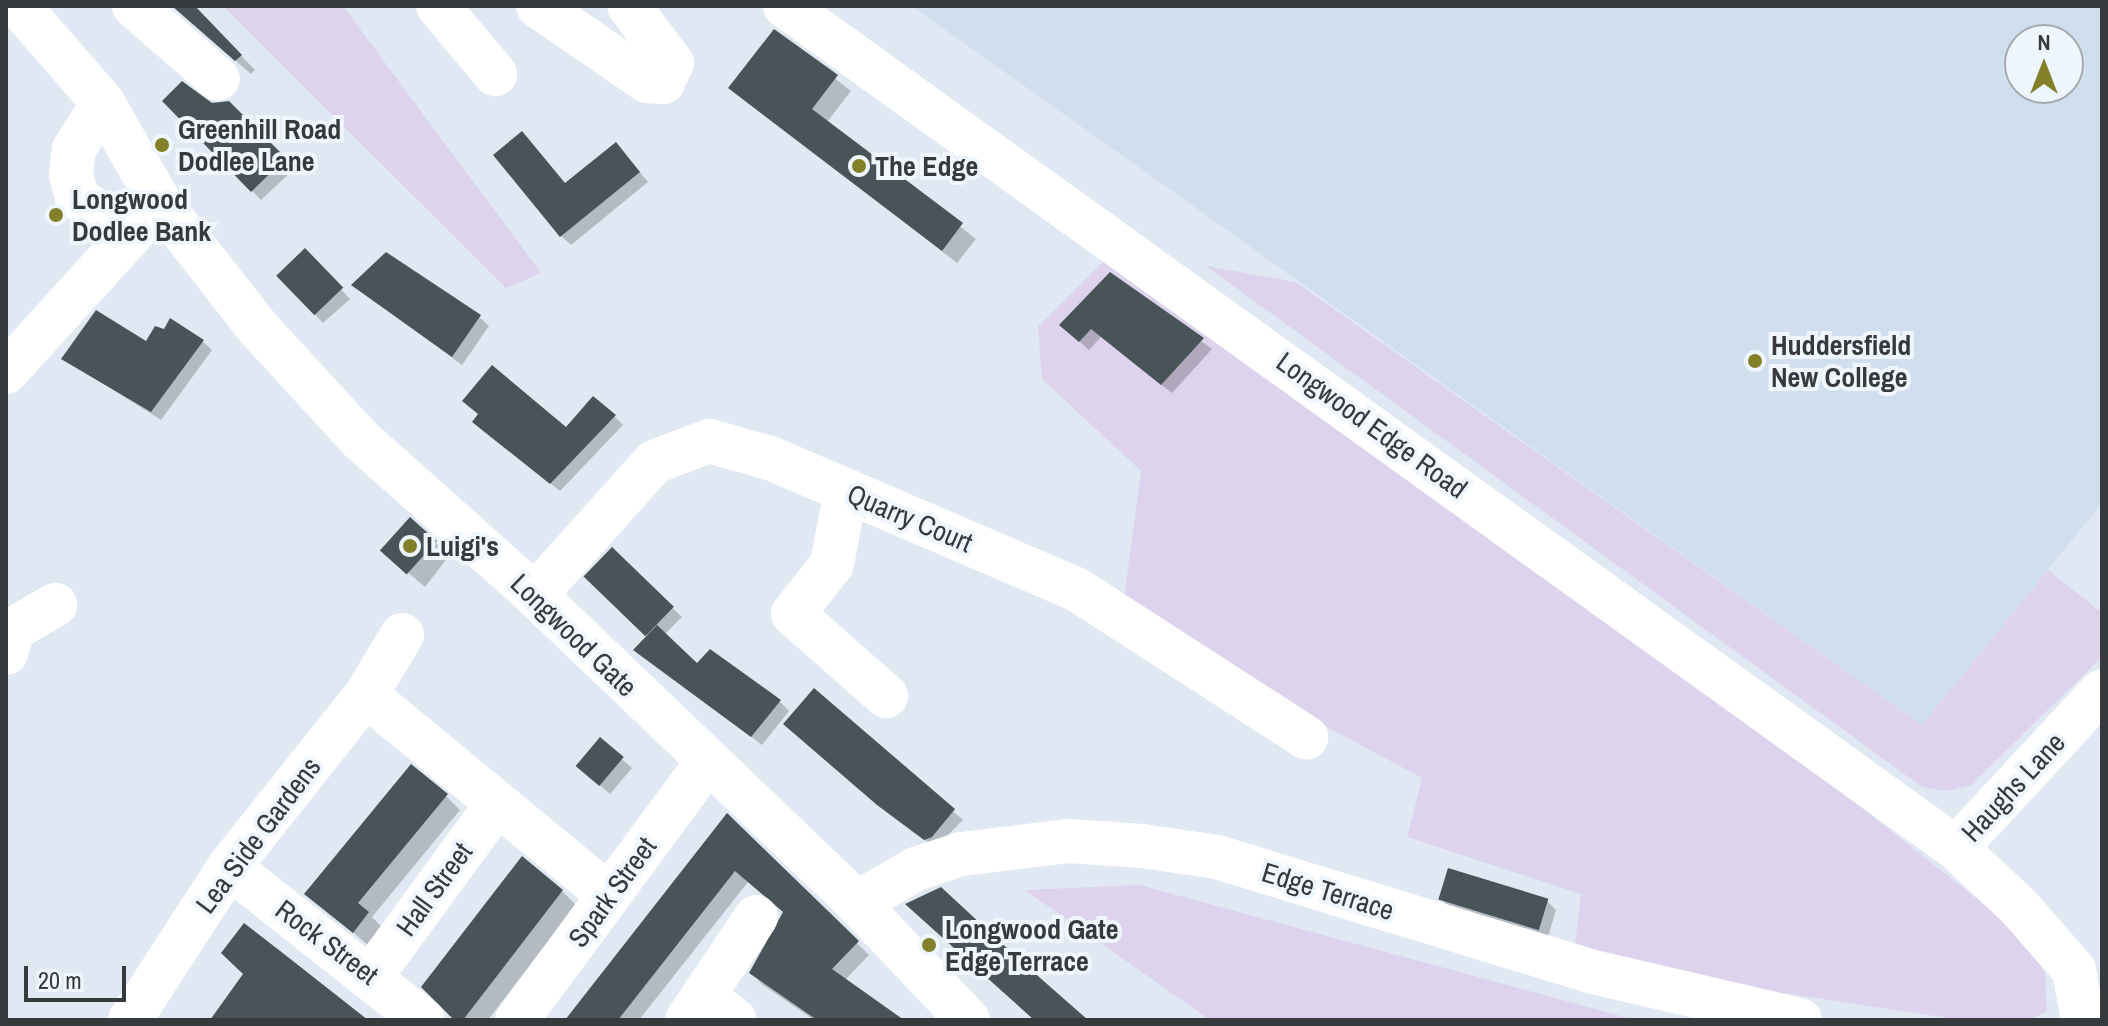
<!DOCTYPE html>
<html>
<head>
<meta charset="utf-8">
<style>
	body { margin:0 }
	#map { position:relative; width:2108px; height:1026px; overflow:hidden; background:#e0e9f3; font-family:"Archivo Narrow",sans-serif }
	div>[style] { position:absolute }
	.built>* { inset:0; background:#d0deed }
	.green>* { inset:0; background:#ddd3ed }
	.shadow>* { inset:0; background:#0003 }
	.building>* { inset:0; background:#495458; transform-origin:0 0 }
	.minor>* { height:44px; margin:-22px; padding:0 22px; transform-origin:22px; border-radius:22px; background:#fff }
	.dots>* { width:22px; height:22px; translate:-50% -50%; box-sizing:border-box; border:4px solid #eff6fe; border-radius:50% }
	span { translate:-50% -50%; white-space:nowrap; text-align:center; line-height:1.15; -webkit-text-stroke:8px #eff6fe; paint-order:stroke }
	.poi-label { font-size:28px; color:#363a3d; font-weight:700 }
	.left { translate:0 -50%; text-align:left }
	.street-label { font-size:28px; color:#363a3d }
	.frame { position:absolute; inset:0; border:8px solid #363a3d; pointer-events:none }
	.north { position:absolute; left:2004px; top:24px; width:80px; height:80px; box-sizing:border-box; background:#eff6fe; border:2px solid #a5abb1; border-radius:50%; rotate:0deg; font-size:22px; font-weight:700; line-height:32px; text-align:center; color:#363a3d }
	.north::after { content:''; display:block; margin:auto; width:28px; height:36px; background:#828029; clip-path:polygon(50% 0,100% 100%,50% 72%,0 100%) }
	.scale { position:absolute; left:24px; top:966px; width:102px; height:36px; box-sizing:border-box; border:4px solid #363a3d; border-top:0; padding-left:10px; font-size:24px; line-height:28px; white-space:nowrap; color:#363a3d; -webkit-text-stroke:6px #eff6fe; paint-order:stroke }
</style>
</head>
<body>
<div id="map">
	<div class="built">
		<i style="clip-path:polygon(evenodd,912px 6px,2102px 6px,2102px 503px,1922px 725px,912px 6px,2020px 40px,2068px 40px,2068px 88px,2020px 88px,2020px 40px)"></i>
	</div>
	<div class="green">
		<i style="clip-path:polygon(223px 6px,343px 6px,541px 273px,506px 288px)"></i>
		<i style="clip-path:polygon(1105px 260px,1737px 709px,2010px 925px,2045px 972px,2047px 1011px,2029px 1020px,1961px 1020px,1573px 961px,1581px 894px,1407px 837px,1422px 778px,1318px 722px,1124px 598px,1141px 471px,1042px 379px,1038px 327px)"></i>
		<i style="clip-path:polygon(1206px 266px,1296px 282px,1922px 725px,2048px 570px,2102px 613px,2102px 657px,1971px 785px,1947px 791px,1922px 787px)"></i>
		<i style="clip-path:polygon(1140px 885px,1636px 1020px,1210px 1020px,1025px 890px)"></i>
	</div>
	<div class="shadow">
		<i style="clip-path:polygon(173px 6px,193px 6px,255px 70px,251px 74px)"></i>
		<i style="clip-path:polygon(774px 31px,851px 91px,827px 122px,976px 239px,957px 263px,731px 88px)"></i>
		<i style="clip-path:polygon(165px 101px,228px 103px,294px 169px,261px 200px)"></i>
		<i style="clip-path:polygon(625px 154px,648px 182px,571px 245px,561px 236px,566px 185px)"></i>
		<i style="clip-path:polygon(315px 260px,350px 299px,323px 323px,279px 276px)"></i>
		<i style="clip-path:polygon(1110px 275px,1212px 349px,1172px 393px,1101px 337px,1089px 350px,1071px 334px)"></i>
		<i style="clip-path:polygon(354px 285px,479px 317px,489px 326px,462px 365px)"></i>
		<i style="clip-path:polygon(202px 341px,212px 350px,161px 420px,64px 359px)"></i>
		<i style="clip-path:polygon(480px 415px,567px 429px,614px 416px,623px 425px,560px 491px,483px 430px)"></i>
		<i style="clip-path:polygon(435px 542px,449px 556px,425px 587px,384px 552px)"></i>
		<i style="clip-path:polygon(612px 550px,682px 617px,664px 635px,697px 666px,779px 701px,789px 711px,762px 745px,636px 650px,649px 636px,587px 577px)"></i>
		<i style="clip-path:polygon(814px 691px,963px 820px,935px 848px,795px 733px)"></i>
		<i style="clip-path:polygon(600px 740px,632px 768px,610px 794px,587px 774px)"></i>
		<i style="clip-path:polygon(446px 796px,460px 810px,372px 917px,382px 927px,368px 945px,307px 894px)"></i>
		<i style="clip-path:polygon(727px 816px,869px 955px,845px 980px,899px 1020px,814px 1020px,763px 985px,751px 973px,785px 913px,748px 882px,639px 1020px,567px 1020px)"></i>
		<i style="clip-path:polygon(562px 891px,576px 905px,488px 1020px,458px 1020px)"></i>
		<i style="clip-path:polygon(1440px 898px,1547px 901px,1556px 910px,1548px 937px,1450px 907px)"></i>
	</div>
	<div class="building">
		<i style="clip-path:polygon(172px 6px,195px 6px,242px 55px,235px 61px)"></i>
		<i style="clip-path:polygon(774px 29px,838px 75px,812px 109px,963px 223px,942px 251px,728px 88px)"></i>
		<i style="clip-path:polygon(182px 81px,212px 103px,229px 101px,286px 158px,251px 192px,162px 101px)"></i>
		<i style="clip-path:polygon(522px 131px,565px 183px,616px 142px,640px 172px,560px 237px,493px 155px)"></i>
		<i style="left:305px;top:248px;width:55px;height:40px;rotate:46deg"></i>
		<i style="clip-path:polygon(386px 252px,481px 315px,452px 357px,351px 285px)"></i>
		<i style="clip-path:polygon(1110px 272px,1204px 338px,1161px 385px,1091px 329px,1079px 342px,1059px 325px)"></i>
		<i style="clip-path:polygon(96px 310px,146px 341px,155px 326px,164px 329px,170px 318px,204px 340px,151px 412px,61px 359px)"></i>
		<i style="clip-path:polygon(492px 365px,566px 427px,593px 396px,616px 415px,550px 484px,472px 422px,478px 414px,462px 401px)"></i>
		<i style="left:410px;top:517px;width:36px;height:45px;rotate:42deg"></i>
		<i style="left:612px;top:547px;width:86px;height:41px;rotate:44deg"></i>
		<i style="clip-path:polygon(657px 625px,697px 663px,710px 649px,781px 700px,751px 737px,633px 650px)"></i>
		<i style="clip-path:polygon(814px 688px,955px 809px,932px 837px,924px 840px,877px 805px,783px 724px)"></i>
		<i style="left:600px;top:737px;width:31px;height:38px;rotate:40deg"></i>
		<i style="clip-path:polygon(411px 764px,448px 794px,358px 903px,369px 912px,353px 933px,304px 894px)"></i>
		<i style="clip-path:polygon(727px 813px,859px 941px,832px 969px,904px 1020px,817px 1020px,749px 973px,783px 912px,735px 871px,618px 1020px,565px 1020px)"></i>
		<i style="clip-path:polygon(522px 856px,563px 890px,463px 1020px,454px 1020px,421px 987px)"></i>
		<i style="left:1448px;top:868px;width:105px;height:33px;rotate:17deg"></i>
		<i style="clip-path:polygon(941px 887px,1022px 962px,1088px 1020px,1034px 1020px,905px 904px)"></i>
		<i style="clip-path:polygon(244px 923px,284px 954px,368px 1020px,210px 1020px,243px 974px,221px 953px)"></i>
	</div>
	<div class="minor">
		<i style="left:19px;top:6px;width:128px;rotate:49.1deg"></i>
		<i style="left:103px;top:103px;width:115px;rotate:60.3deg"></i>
		<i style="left:160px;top:203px;width:159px;rotate:51.9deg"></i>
		<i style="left:258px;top:328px;width:151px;rotate:47.4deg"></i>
		<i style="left:360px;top:439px;width:234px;rotate:41.7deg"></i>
		<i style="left:535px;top:595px;width:446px;rotate:43.7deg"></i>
		<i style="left:857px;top:903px;width:161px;rotate:46.5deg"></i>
		<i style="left:134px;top:6px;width:111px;rotate:41deg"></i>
		<i style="left:438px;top:6px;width:89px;rotate:50deg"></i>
		<i style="left:538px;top:6px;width:132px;rotate:34.5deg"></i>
		<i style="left:647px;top:81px;width:16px;rotate:4deg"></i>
		<i style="left:663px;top:82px;width:21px;rotate:-65deg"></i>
		<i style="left:672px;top:63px;width:71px;rotate:-127deg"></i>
		<i style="left:785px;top:6px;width:1442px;rotate:35.72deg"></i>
		<i style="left:1956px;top:848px;width:86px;rotate:43.1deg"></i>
		<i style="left:2019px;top:907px;width:84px;rotate:48.9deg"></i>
		<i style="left:2074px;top:970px;width:51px;rotate:79.8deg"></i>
		<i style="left:103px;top:103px;width:54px;rotate:122.2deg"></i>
		<i style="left:74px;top:149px;width:26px;rotate:97deg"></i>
		<i style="left:71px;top:175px;width:24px;rotate:75deg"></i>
		<i style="left:77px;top:198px;width:65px;rotate:34.4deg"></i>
		<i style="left:6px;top:372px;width:229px;rotate:-47.7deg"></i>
		<i style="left:846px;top:490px;width:75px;rotate:100.7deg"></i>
		<i style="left:832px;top:564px;width:63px;rotate:128deg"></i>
		<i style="left:793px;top:614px;width:124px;rotate:41.4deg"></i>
		<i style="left:535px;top:595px;width:178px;rotate:-48.2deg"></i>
		<i style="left:654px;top:462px;width:59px;rotate:-20.9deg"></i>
		<i style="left:709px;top:441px;width:63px;rotate:15.6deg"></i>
		<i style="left:770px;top:458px;width:333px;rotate:23.2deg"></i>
		<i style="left:1076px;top:589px;width:274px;rotate:32.8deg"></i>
		<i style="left:6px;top:653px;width:24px;rotate:-75deg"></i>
		<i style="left:12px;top:630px;width:50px;rotate:-30.2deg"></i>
		<i style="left:366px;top:695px;width:70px;rotate:-59deg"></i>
		<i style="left:1956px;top:848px;width:214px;rotate:-47.1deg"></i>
		<i style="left:229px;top:867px;width:247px;rotate:38.3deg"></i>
		<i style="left:857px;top:903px;width:68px;rotate:-30deg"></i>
		<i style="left:916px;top:869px;width:47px;rotate:-18.4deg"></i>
		<i style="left:961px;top:854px;width:109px;rotate:-6.9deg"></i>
		<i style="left:1069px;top:841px;width:73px;rotate:3.9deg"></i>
		<i style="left:1142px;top:846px;width:76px;rotate:8.3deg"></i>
		<i style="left:1217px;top:857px;width:389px;rotate:17deg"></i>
		<i style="left:1589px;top:971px;width:217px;rotate:13.1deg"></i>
		<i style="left:372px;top:975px;width:212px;rotate:-53.8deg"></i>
		<i style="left:703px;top:996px;width:40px;rotate:37deg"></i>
		<i style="left:130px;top:1020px;width:182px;rotate:-57.1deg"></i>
		<i style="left:229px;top:867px;width:220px;rotate:-51.5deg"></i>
		<i style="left:366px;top:695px;width:315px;rotate:39.5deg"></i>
		<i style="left:517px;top:1020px;width:318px;rotate:-53.6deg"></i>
		<i style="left:687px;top:1020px;width:124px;rotate:-56.2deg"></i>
	</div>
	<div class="dots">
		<i style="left:162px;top:145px;background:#828029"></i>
		<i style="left:859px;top:166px;background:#828029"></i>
		<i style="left:56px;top:215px;background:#828029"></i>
		<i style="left:1755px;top:361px;background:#828029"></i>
		<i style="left:410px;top:546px;background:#828029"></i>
		<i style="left:929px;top:945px;background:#828029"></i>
	</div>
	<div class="poi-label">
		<span class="left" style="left:178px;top:145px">Greenhill Road<br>Dodlee Lane</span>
		<span class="left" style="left:875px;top:166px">The Edge</span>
		<span class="left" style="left:72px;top:215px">Longwood<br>Dodlee Bank</span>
		<span class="left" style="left:1771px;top:361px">Huddersfield<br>New College</span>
		<span class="left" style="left:426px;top:546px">Luigi's</span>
		<span class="left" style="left:945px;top:945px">Longwood Gate<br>Edge Terrace</span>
	</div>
	<div class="street-label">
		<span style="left:1372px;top:425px;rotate:36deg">Longwood Edge Road</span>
		<span style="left:910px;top:518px;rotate:23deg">Quarry Court</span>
		<span style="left:574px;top:635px;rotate:44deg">Longwood Gate</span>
		<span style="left:2013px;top:787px;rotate:-47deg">Haughs Lane</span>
		<span style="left:258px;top:835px;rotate:-53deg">Lea Side Gardens</span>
		<span style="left:434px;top:889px;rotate:-54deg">Hall Street</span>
		<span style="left:1328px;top:891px;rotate:17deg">Edge Terrace</span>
		<span style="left:612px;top:892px;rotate:-54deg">Spark Street</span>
		<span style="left:327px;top:942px;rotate:37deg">Rock Street</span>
	</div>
	<div class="frame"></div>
	<div class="north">N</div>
	<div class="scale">20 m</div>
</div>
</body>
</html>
